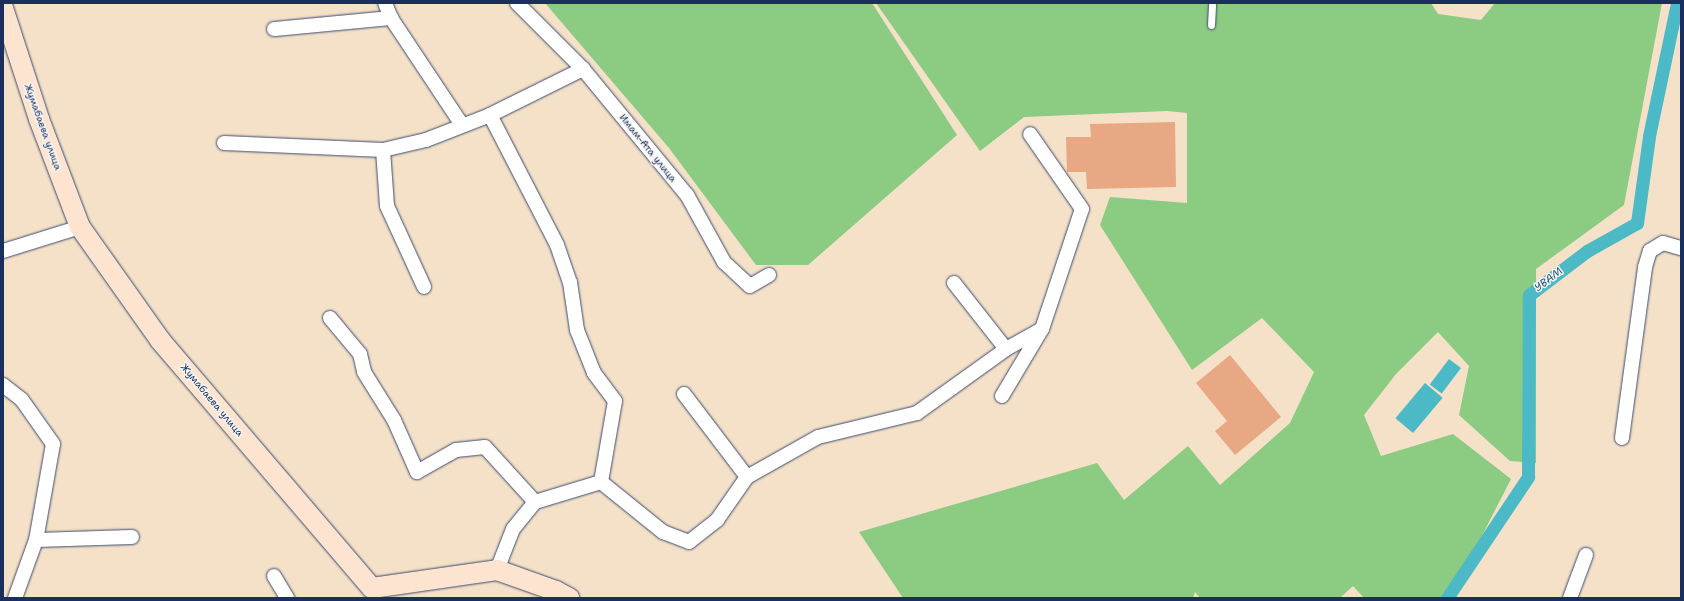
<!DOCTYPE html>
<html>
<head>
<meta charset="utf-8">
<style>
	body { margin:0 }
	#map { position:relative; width:1684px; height:601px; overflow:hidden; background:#f4e1c8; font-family:"Shantell Sans",sans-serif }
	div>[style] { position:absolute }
	.green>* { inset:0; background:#8bcb82 }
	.water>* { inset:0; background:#4cb9c7; transform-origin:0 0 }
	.canal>* { height:13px; margin:-6.5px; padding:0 6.5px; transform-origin:6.5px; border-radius:6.5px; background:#4cb9c7 }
	.building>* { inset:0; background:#e8a883 }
	.roads { filter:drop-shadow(0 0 1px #3c4a6e) drop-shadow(0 0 1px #3c4a6e) }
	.lane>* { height:7px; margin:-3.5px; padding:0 3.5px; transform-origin:3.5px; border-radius:3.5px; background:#fff }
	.street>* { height:14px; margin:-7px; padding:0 7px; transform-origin:7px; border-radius:7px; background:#fff }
	.secondary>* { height:20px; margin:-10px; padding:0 10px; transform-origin:10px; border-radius:10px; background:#fde4d1 }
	span { translate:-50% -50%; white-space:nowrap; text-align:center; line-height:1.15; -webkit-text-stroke:3px #f6f6f2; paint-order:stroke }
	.street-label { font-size:10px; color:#1b2f5e }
	.water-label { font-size:11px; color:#2a587e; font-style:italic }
	.frame { position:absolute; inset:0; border:4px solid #1b2f5e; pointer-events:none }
</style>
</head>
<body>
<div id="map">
	<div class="green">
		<i style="clip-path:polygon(545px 3px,872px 3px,957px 135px,808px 265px,756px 265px,669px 148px)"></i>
		<i style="clip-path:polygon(876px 3px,1431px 3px,1438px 14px,1481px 20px,1495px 3px,1662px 3px,1624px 205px,1536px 269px,1536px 463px,1510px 461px,1459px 415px,1469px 366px,1438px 332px,1396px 374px,1364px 415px,1381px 456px,1453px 434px,1511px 479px,1450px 598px,1364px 598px,1353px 586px,1340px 598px,1200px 598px,1195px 592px,1193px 598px,903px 598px,859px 532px,1097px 463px,1124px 500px,1188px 446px,1220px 485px,1290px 423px,1314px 372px,1262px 318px,1192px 370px,1100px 225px,1110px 197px,1187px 203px,1187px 113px,1167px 111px,1024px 117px,980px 151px)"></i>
	</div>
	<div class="water">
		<i style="left:1449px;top:359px;width:15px;height:32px;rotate:37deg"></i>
		<i style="left:1425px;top:383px;width:23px;height:46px;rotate:40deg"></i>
	</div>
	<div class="canal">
		<i style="left:1447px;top:598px;width:146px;rotate:-56.2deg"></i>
		<i style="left:1528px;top:477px;width:182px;rotate:-89.7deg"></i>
		<i style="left:1529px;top:295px;width:73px;rotate:-37.2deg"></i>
		<i style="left:1587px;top:251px;width:57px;rotate:-29.2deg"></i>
		<i style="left:1637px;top:223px;width:88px;rotate:-82.1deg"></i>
		<i style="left:1649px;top:136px;width:136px;rotate:-78.1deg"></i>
	</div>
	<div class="building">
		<i style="clip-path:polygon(1175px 122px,1176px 187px,1087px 189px,1086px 172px,1067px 172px,1066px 137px,1091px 137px,1090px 124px)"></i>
		<i style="clip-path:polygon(1230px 355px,1281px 417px,1235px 455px,1215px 431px,1227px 421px,1196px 383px)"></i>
	</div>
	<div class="roads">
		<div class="lane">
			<i style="left:1211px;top:25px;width:22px;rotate:-87deg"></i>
		</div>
		<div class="street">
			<i style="left:385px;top:3px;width:16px;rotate:68deg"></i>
			<i style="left:391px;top:18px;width:128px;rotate:56.4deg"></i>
			<i style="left:517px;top:3px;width:93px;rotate:45deg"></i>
			<i style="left:583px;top:69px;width:163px;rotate:50.5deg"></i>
			<i style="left:687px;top:195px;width:77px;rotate:61.1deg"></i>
			<i style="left:724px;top:262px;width:35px;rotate:43deg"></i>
			<i style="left:750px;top:286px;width:22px;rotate:-30deg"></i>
			<i style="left:274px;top:29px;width:118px;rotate:-5.4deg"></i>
			<i style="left:490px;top:115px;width:146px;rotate:62.7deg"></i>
			<i style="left:557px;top:245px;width:39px;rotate:71deg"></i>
			<i style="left:570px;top:282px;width:49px;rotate:81.7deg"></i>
			<i style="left:577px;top:330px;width:46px;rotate:68.4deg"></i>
			<i style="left:594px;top:373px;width:35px;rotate:53deg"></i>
			<i style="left:615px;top:401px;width:82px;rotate:99.8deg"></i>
			<i style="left:224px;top:143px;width:159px;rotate:2.5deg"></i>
			<i style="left:383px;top:150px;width:44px;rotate:-13.1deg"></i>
			<i style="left:426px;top:140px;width:69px;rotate:-21.3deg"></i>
			<i style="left:490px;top:115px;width:104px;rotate:-26.3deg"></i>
			<i style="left:383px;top:150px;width:56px;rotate:85.9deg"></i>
			<i style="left:387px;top:206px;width:89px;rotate:65.4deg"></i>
			<i style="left:3px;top:251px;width:81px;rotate:-17.3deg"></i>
			<i style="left:954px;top:283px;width:84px;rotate:51.8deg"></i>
			<i style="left:330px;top:318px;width:47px;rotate:50.2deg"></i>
			<i style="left:360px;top:354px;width:18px;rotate:77deg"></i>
			<i style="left:364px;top:372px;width:57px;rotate:58deg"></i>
			<i style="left:394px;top:420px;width:57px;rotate:66.1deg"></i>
			<i style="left:417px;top:472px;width:45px;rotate:-29.4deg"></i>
			<i style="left:456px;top:450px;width:29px;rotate:-6deg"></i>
			<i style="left:485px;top:447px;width:74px;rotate:47.7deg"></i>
			<i style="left:3px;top:385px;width:24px;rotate:38deg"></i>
			<i style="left:22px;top:400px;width:54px;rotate:54.8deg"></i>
			<i style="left:53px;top:444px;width:97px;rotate:100deg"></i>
			<i style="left:36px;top:540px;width:62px;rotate:109.9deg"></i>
			<i style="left:684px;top:394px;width:104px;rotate:52.8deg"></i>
			<i style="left:1002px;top:396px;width:78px;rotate:-59.2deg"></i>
			<i style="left:1042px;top:329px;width:126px;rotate:-71.6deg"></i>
			<i style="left:1082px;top:209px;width:91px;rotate:-124.7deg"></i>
			<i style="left:1622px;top:438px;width:173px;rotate:-82.3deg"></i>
			<i style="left:1645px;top:267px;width:17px;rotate:-73deg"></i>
			<i style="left:1650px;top:251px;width:15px;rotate:-32deg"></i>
			<i style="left:1663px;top:243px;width:19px;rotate:16deg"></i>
			<i style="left:36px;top:540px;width:96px;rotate:-1.8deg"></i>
			<i style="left:497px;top:570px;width:44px;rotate:-68.7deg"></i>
			<i style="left:513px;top:529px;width:35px;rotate:-51deg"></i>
			<i style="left:535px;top:502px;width:69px;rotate:-16.9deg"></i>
			<i style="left:601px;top:482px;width:80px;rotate:38.9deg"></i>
			<i style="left:663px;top:532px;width:28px;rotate:21deg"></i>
			<i style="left:689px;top:542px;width:36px;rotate:-38deg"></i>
			<i style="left:717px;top:520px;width:52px;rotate:-55.1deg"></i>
			<i style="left:747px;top:477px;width:81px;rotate:-29.4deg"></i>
			<i style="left:818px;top:437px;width:102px;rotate:-13.6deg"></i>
			<i style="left:917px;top:413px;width:110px;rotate:-35.7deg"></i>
			<i style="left:1006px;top:349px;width:41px;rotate:-29.1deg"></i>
			<i style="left:274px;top:576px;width:26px;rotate:59deg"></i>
			<i style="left:1570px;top:598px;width:46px;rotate:-69.6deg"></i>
		</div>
		<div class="secondary">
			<i style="left:3px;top:8px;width:117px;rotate:72deg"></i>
			<i style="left:39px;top:119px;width:116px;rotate:69.2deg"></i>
			<i style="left:80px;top:227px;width:138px;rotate:54.7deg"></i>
			<i style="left:160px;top:340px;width:326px;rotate:49.5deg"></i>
			<i style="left:372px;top:588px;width:126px;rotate:-8.2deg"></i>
			<i style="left:497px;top:570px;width:63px;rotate:19.6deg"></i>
			<i style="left:556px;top:591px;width:15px;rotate:28deg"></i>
		</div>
	</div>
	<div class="street-label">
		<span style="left:43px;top:127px;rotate:70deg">Жумабаева улица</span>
		<span style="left:648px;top:148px;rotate:51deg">Имам-Ата улица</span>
		<span style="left:212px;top:400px;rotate:50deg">Жумабаева улица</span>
	</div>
	<div class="water-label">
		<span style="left:1549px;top:280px;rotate:-37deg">УВАМ</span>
	</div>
	<div class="frame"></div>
</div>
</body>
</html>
